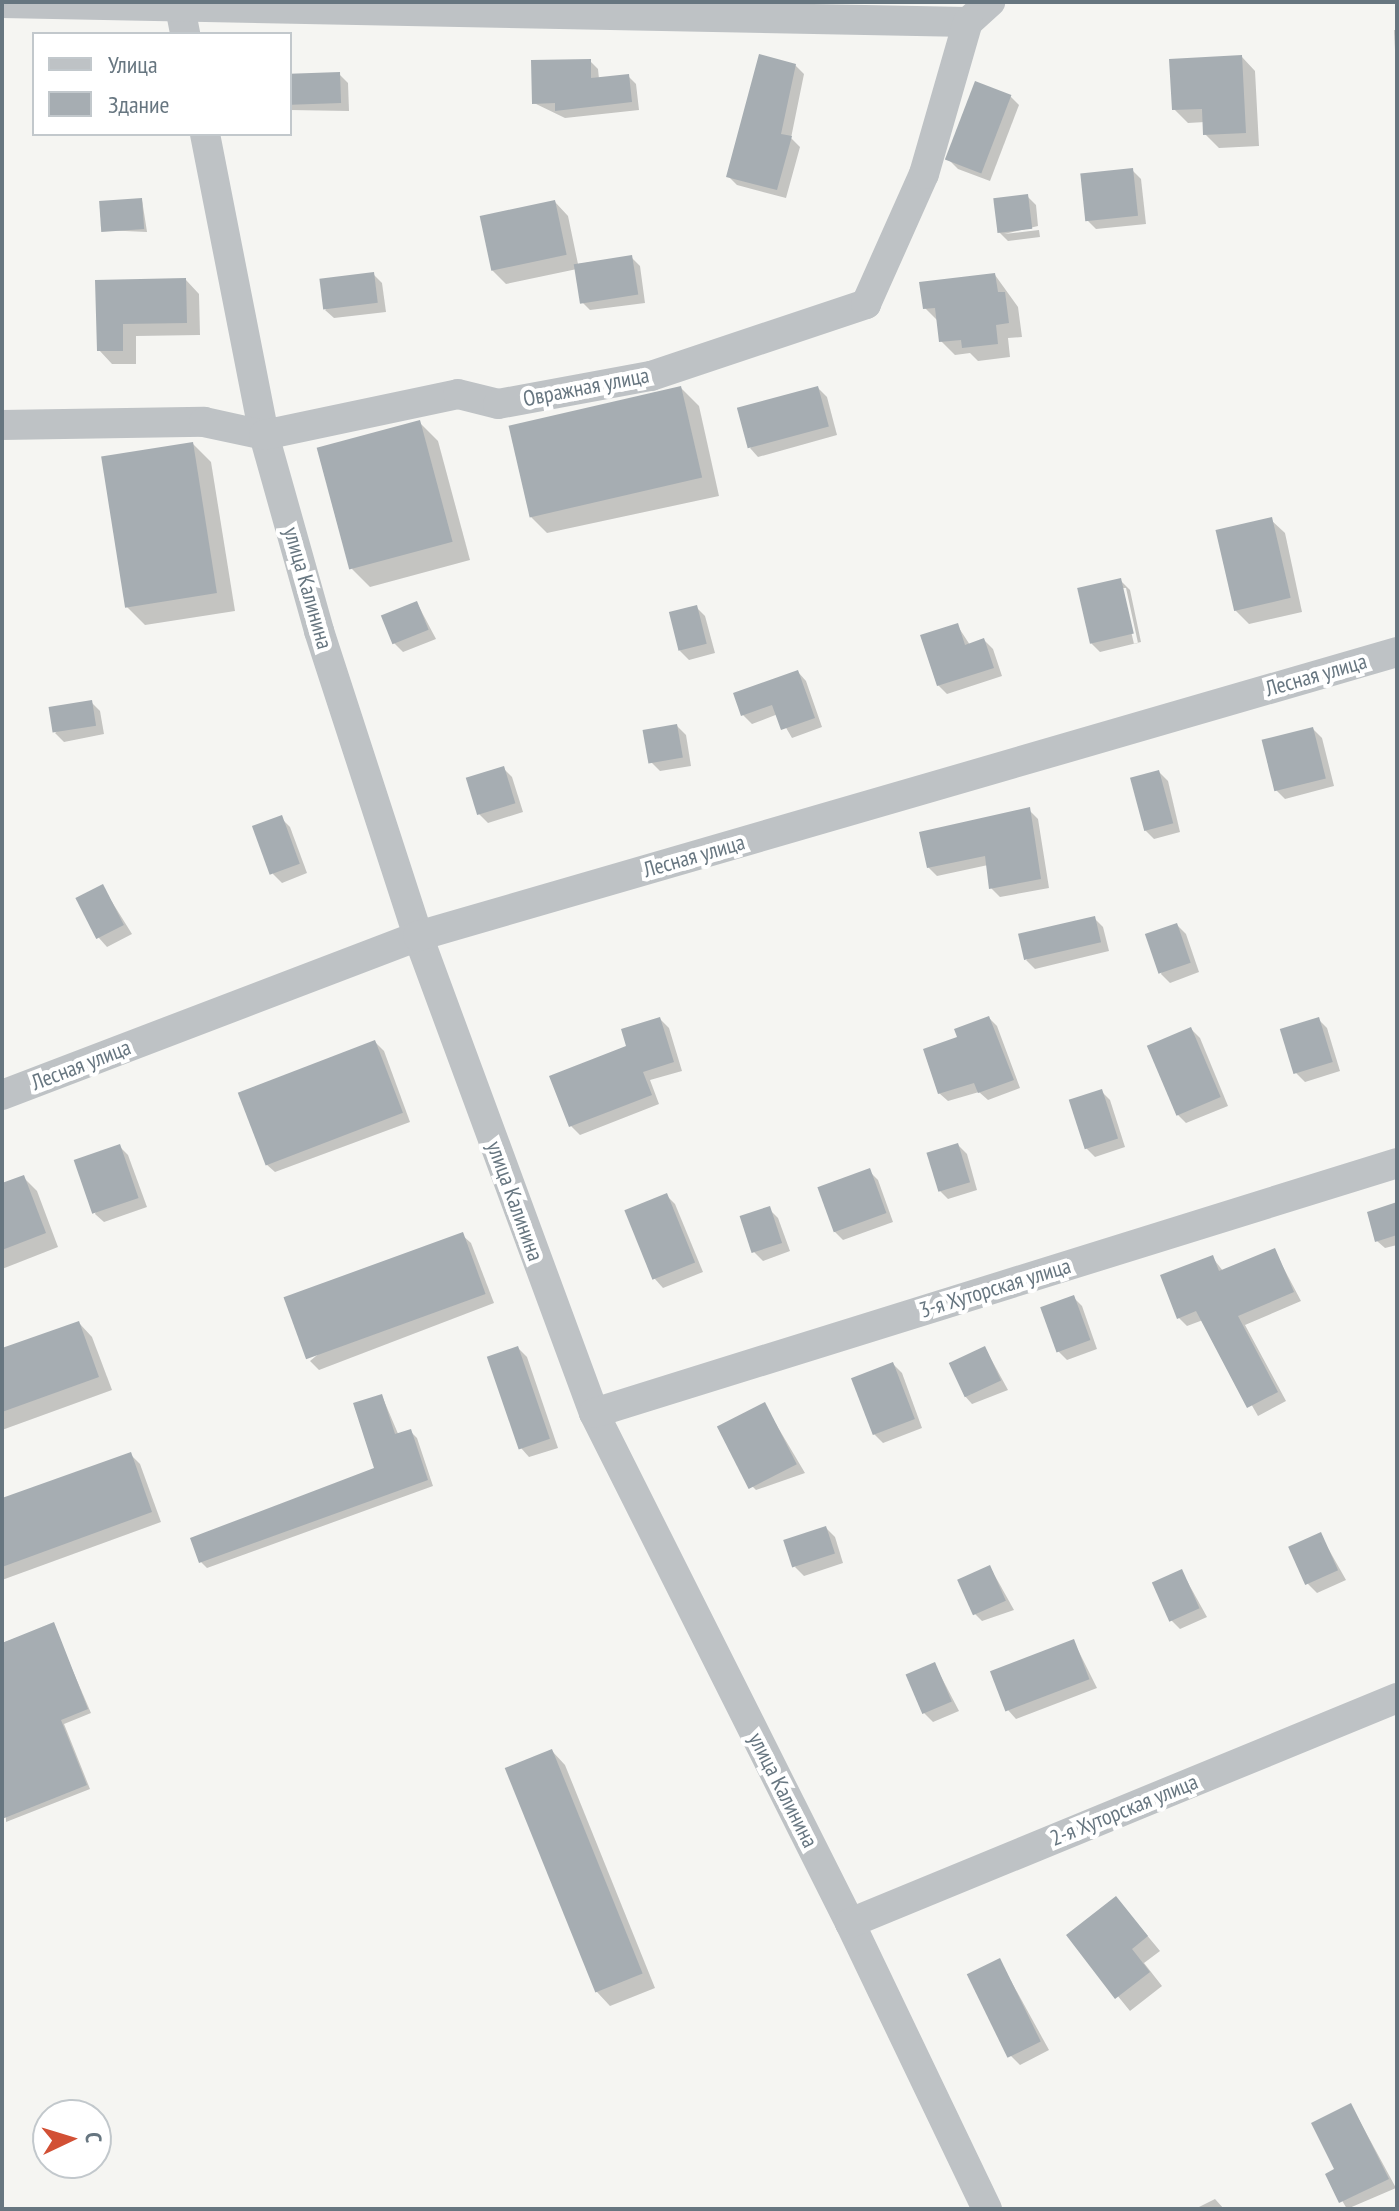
<!DOCTYPE html>
<html>
<head>
<meta charset="utf-8">
<style>
	body { margin:0 }
	#map { position:relative; width:1399px; height:2211px; overflow:hidden; background:#f5f5f2; font-family:"PT Sans Narrow",sans-serif }
	div>[style] { position:absolute }
	.shadow>* { inset:0; background:#0003 }
	.building>* { inset:0; background:#a6adb2; transform-origin:0 0 }
	.minor>* { height:30px; margin:-15px; padding:0 15px; transform-origin:15px; border-radius:15px; background:#bec2c5 }
	span { translate:-50% -50%; white-space:nowrap; text-align:center; line-height:1.15; -webkit-text-stroke:8px #fff; paint-order:stroke }
	.street-label { font-size:22px; color:#677680 }
	.frame { position:absolute; inset:0; border:4px solid #677680; pointer-events:none }
	.legend { position:absolute; left:32px; top:32px; width:260px; height:104px; box-sizing:border-box; background:#fff; border:2px solid #c2c8cc; margin:0; padding:10px 14px; list-style:none; font-size:24px; color:#677680 }
	.legend li { display:flex; align-items:center; gap:16px; height:40px }
	.legend b { width:40px; border:2px solid #c2c8cc }
	.north { position:absolute; left:32px; top:2099px; width:80px; height:80px; box-sizing:border-box; background:#fff; border:2px solid #c2c8cc; border-radius:50%; rotate:86deg; font-size:22px; font-weight:700; line-height:32px; text-align:center; color:#677680 }
	.north::after { content:''; display:block; margin:auto; width:28px; height:36px; background:#d25035; clip-path:polygon(50% 0,100% 100%,50% 72%,0 100%) }
</style>
</head>
<body>
<div id="map">
	<div class="shadow">
		<i style="clip-path:polygon(1394px 30px,1397px 30px,1397px 90px)"></i>
		<i style="clip-path:polygon(1242px 57px,1255px 71px,1259px 146px,1219px 148px,1205px 134px,1205px 122px,1188px 123px,1174px 109px)"></i>
		<i style="clip-path:polygon(590px 61px,598px 69px,599px 79px,628px 76px,636px 84px,639px 110px,565px 118px,534px 103px)"></i>
		<i style="clip-path:polygon(795px 65px,804px 74px,791px 138px,800px 147px,786px 198px,737px 185px,728px 176px)"></i>
		<i style="clip-path:polygon(339px 74px,348px 83px,349px 111px,290px 110px,290px 75px)"></i>
		<i style="clip-path:polygon(1010px 96px,1019px 105px,990px 181px,958px 169px,949px 160px)"></i>
		<i style="clip-path:polygon(1132px 170px,1141px 179px,1146px 224px,1096px 229px,1087px 220px)"></i>
		<i style="clip-path:polygon(1027px 196px,1036px 205px,1038px 226px,1004px 234px,1039px 230px,1040px 237px,1008px 241px,999px 232px)"></i>
		<i style="clip-path:polygon(142px 200px,147px 232px,103px 230px)"></i>
		<i style="clip-path:polygon(555px 202px,568px 216px,578px 264px,631px 257px,640px 266px,645px 303px,590px 310px,581px 301px,577px 269px,506px 284px,492px 270px)"></i>
		<i style="clip-path:polygon(373px 274px,382px 283px,386px 312px,334px 318px,325px 310px)"></i>
		<i style="clip-path:polygon(995px 275px,1018px 307px,1022px 337px,1008px 338px,1010px 357px,978px 361px,970px 353px,955px 355px,941px 341px,939px 322px,925px 308px)"></i>
		<i style="clip-path:polygon(186px 280px,199px 294px,200px 335px,136px 336px,136px 364px,112px 364px,99px 350px,98px 282px)"></i>
		<i style="clip-path:polygon(681px 388px,699px 406px,719px 496px,547px 533px,529px 515px)"></i>
		<i style="clip-path:polygon(818px 388px,827px 397px,837px 435px,758px 457px,750px 448px)"></i>
		<i style="clip-path:polygon(420px 423px,438px 441px,470px 560px,370px 587px,352px 569px)"></i>
		<i style="clip-path:polygon(193px 444px,211px 462px,235px 611px,145px 625px,127px 607px)"></i>
		<i style="clip-path:polygon(1271px 520px,1285px 533px,1302px 612px,1249px 624px,1235px 610px)"></i>
		<i style="clip-path:polygon(evenodd,1121px 581px,1130px 590px,1141px 642px,1100px 652px,1091px 643px,1121px 581px,1121px 588px,1126px 588px,1138px 643px,1134px 644px,1121px 588px)"></i>
		<i style="clip-path:polygon(417px 603px,436px 639px,403px 652px,394px 643px)"></i>
		<i style="clip-path:polygon(696px 607px,705px 616px,715px 653px,689px 660px,680px 651px)"></i>
		<i style="clip-path:polygon(957px 625px,970px 645px,984px 640px,993px 649px,1002px 676px,947px 694px,938px 685px)"></i>
		<i style="clip-path:polygon(798px 672px,806px 681px,822px 727px,792px 738px,778px 714px,752px 724px,743px 715px)"></i>
		<i style="clip-path:polygon(91px 702px,100px 711px,104px 734px,64px 742px,55px 733px)"></i>
		<i style="clip-path:polygon(677px 726px,686px 735px,691px 766px,660px 771px,651px 762px)"></i>
		<i style="clip-path:polygon(1313px 729px,1322px 738px,1334px 786px,1285px 799px,1276px 790px)"></i>
		<i style="clip-path:polygon(503px 768px,512px 777px,523px 812px,488px 823px,479px 814px)"></i>
		<i style="clip-path:polygon(1159px 772px,1168px 781px,1180px 832px,1154px 839px,1145px 830px)"></i>
		<i style="clip-path:polygon(1029px 810px,1038px 819px,1049px 888px,1000px 897px,991px 888px,988px 865px,937px 876px,928px 867px)"></i>
		<i style="clip-path:polygon(281px 818px,290px 827px,307px 873px,282px 883px,273px 874px)"></i>
		<i style="clip-path:polygon(102px 886px,132px 934px,107px 947px,99px 938px)"></i>
		<i style="clip-path:polygon(1094px 918px,1103px 927px,1109px 951px,1035px 969px,1026px 960px)"></i>
		<i style="clip-path:polygon(1177px 925px,1186px 934px,1199px 972px,1170px 983px,1161px 974px)"></i>
		<i style="clip-path:polygon(989px 1018px,997px 1026px,1020px 1088px,988px 1100px,979px 1092px,948px 1101px,939px 1093px,960px 1038px)"></i>
		<i style="clip-path:polygon(660px 1019px,669px 1028px,682px 1071px,650px 1080px,659px 1104px,580px 1135px,571px 1126px)"></i>
		<i style="clip-path:polygon(1318px 1019px,1327px 1028px,1340px 1071px,1305px 1082px,1296px 1073px)"></i>
		<i style="clip-path:polygon(1191px 1029px,1200px 1038px,1228px 1106px,1186px 1123px,1177px 1114px)"></i>
		<i style="clip-path:polygon(375px 1042px,384px 1051px,410px 1122px,275px 1172px,266px 1164px)"></i>
		<i style="clip-path:polygon(1101px 1091px,1110px 1100px,1125px 1147px,1095px 1157px,1086px 1148px)"></i>
		<i style="clip-path:polygon(958px 1145px,967px 1154px,977px 1190px,948px 1199px,939px 1190px)"></i>
		<i style="clip-path:polygon(119px 1146px,128px 1155px,147px 1207px,104px 1222px,95px 1214px)"></i>
		<i style="clip-path:polygon(869px 1171px,878px 1180px,893px 1222px,843px 1240px,834px 1231px)"></i>
		<i style="clip-path:polygon(23px 1177px,37px 1191px,58px 1247px,2px 1269px,2px 1186px)"></i>
		<i style="clip-path:polygon(667px 1196px,675px 1204px,703px 1272px,663px 1288px,655px 1279px)"></i>
		<i style="clip-path:polygon(1397px 1205px,1397px 1245px,1385px 1248px,1377px 1241px)"></i>
		<i style="clip-path:polygon(769px 1209px,778px 1218px,790px 1251px,763px 1261px,754px 1252px)"></i>
		<i style="clip-path:polygon(462px 1235px,471px 1243px,494px 1303px,319px 1370px,310px 1361px)"></i>
		<i style="clip-path:polygon(1274px 1250px,1301px 1301px,1245px 1325px,1286px 1401px,1258px 1416px,1203px 1320px,1187px 1326px,1178px 1317px,1212px 1257px,1223px 1271px)"></i>
		<i style="clip-path:polygon(1073px 1297px,1082px 1306px,1097px 1349px,1067px 1360px,1058px 1351px)"></i>
		<i style="clip-path:polygon(79px 1323px,92px 1337px,112px 1390px,2px 1430px,2px 1350px)"></i>
		<i style="clip-path:polygon(518px 1348px,527px 1357px,558px 1448px,529px 1457px,521px 1448px)"></i>
		<i style="clip-path:polygon(985px 1348px,1008px 1390px,972px 1404px,964px 1395px)"></i>
		<i style="clip-path:polygon(893px 1364px,902px 1373px,922px 1428px,883px 1443px,874px 1434px)"></i>
		<i style="clip-path:polygon(382px 1396px,399px 1436px,411px 1432px,417px 1438px,433px 1486px,207px 1568px,201px 1562px,192px 1539px,377px 1470px)"></i>
		<i style="clip-path:polygon(764px 1404px,805px 1473px,756px 1490px,747px 1481px)"></i>
		<i style="clip-path:polygon(130px 1454px,140px 1464px,161px 1522px,2px 1580px,2px 1500px)"></i>
		<i style="clip-path:polygon(826px 1528px,835px 1537px,843px 1563px,804px 1576px,795px 1567px)"></i>
		<i style="clip-path:polygon(1320px 1534px,1346px 1580px,1317px 1593px,1308px 1584px)"></i>
		<i style="clip-path:polygon(990px 1567px,1014px 1610px,982px 1621px,973px 1612px)"></i>
		<i style="clip-path:polygon(1182px 1572px,1207px 1617px,1180px 1629px,1171px 1620px)"></i>
		<i style="clip-path:polygon(53px 1625px,91px 1713px,64px 1724px,90px 1789px,6px 1822px,2px 1643px)"></i>
		<i style="clip-path:polygon(1074px 1642px,1097px 1688px,1016px 1719px,1008px 1710px)"></i>
		<i style="clip-path:polygon(935px 1665px,959px 1711px,933px 1722px,924px 1713px)"></i>
		<i style="clip-path:polygon(552px 1751px,565px 1765px,655px 1988px,610px 2006px,597px 1992px)"></i>
		<i style="clip-path:polygon(1116px 1898px,1160px 1951px,1144px 1963px,1162px 1986px,1130px 2011px,1069px 1936px)"></i>
		<i style="clip-path:polygon(1000px 1961px,1049px 2050px,1020px 2065px,1011px 2056px)"></i>
		<i style="clip-path:polygon(1351px 2105px,1396px 2188px,1347px 2209px,1327px 2175px,1336px 2170px)"></i>
		<i style="clip-path:polygon(1215px 2199px,1224px 2209px,1195px 2209px)"></i>
	</div>
	<div class="building">
		<i style="clip-path:polygon(759px 54px,796px 64px,781px 134px,792px 136px,777px 190px,726px 177px)"></i>
		<i style="clip-path:polygon(1242px 55px,1246px 133px,1203px 135px,1202px 109px,1172px 110px,1169px 59px)"></i>
		<i style="clip-path:polygon(591px 59px,591px 78px,629px 74px,632px 102px,555px 111px,555px 103px,532px 104px,531px 60px)"></i>
		<i style="left:340px;top:72px;width:31px;height:50px;rotate:88deg"></i>
		<i style="left:975px;top:81px;width:39px;height:84px;rotate:21deg"></i>
		<i style="left:1133px;top:168px;width:48px;height:53px;rotate:84deg"></i>
		<i style="left:1028px;top:194px;width:35px;height:35px;rotate:83deg"></i>
		<i style="left:142px;top:198px;width:31px;height:43px;rotate:86deg"></i>
		<i style="left:555px;top:200px;width:56px;height:77px;rotate:78deg"></i>
		<i style="left:632px;top:255px;width:40px;height:59px;rotate:81deg"></i>
		<i style="left:374px;top:272px;width:31px;height:55px;rotate:83deg"></i>
		<i style="clip-path:polygon(995px 273px,998px 292px,1005px 292px,1009px 323px,996px 325px,998px 344px,962px 348px,961px 340px,939px 342px,935px 308px,923px 309px,919px 282px)"></i>
		<i style="clip-path:polygon(186px 278px,187px 323px,123px 324px,123px 351px,97px 351px,95px 280px)"></i>
		<i style="left:681px;top:386px;width:94px;height:177px;rotate:77deg"></i>
		<i style="left:818px;top:386px;width:42px;height:84px;rotate:75deg"></i>
		<i style="left:420px;top:420px;width:126px;height:107px;rotate:75deg"></i>
		<i style="left:193px;top:442px;width:153px;height:93px;rotate:81deg"></i>
		<i style="left:1272px;top:517px;width:83px;height:58px;rotate:77deg"></i>
		<i style="left:1121px;top:578px;width:57px;height:45px;rotate:77deg"></i>
		<i style="left:417px;top:601px;width:31px;height:39px;rotate:68deg"></i>
		<i style="left:697px;top:605px;width:40px;height:29px;rotate:76deg"></i>
		<i style="clip-path:polygon(958px 623px,965px 645px,984px 638px,994px 668px,937px 686px,920px 635px)"></i>
		<i style="clip-path:polygon(798px 670px,815px 718px,781px 730px,772px 705px,741px 716px,733px 693px)"></i>
		<i style="left:92px;top:700px;width:26px;height:44px;rotate:81deg"></i>
		<i style="left:677px;top:724px;width:34px;height:35px;rotate:80deg"></i>
		<i style="left:1313px;top:727px;width:53px;height:53px;rotate:76deg"></i>
		<i style="left:504px;top:766px;width:39px;height:40px;rotate:73deg"></i>
		<i style="left:1159px;top:770px;width:55px;height:30px;rotate:75deg"></i>
		<i style="clip-path:polygon(1030px 807px,1041px 879px,989px 889px,985px 856px,927px 868px,919px 832px)"></i>
		<i style="left:282px;top:815px;width:52px;height:32px;rotate:70deg"></i>
		<i style="left:103px;top:884px;width:46px;height:31px;rotate:63deg"></i>
		<i style="left:1095px;top:916px;width:27px;height:79px;rotate:77deg"></i>
		<i style="left:1177px;top:923px;width:42px;height:34px;rotate:71deg"></i>
		<i style="clip-path:polygon(989px 1016px,1014px 1080px,978px 1093px,974px 1083px,938px 1094px,923px 1049px,957px 1037px,954px 1029px)"></i>
		<i style="clip-path:polygon(660px 1017px,674px 1062px,643px 1072px,652px 1095px,569px 1127px,549px 1076px,626px 1046px,621px 1029px)"></i>
		<i style="left:1319px;top:1017px;width:47px;height:41px;rotate:73deg"></i>
		<i style="left:1191px;top:1027px;width:76px;height:48px;rotate:67deg"></i>
		<i style="left:375px;top:1040px;width:78px;height:147px;rotate:69deg"></i>
		<i style="left:1102px;top:1089px;width:52px;height:35px;rotate:72deg"></i>
		<i style="left:958px;top:1143px;width:41px;height:33px;rotate:73deg"></i>
		<i style="left:120px;top:1144px;width:57px;height:49px;rotate:71deg"></i>
		<i style="left:870px;top:1168px;width:48px;height:56px;rotate:70deg"></i>
		<i style="clip-path:polygon(24px 1175px,46px 1233px,2px 1250px,2px 1183px)"></i>
		<i style="left:667px;top:1193px;width:75px;height:46px;rotate:68deg"></i>
		<i style="clip-path:polygon(1397px 1202px,1397px 1235px,1375px 1242px,1367px 1212px)"></i>
		<i style="left:770px;top:1206px;width:39px;height:32px;rotate:72deg"></i>
		<i style="left:463px;top:1232px;width:66px;height:191px;rotate:70deg"></i>
		<i style="clip-path:polygon(1275px 1248px,1294px 1292px,1238px 1316px,1278px 1392px,1247px 1408px,1196px 1311px,1177px 1319px,1160px 1275px,1213px 1255px,1219px 1271px)"></i>
		<i style="left:1074px;top:1295px;width:48px;height:36px;rotate:70deg"></i>
		<i style="clip-path:polygon(79px 1321px,99px 1377px,2px 1412px,2px 1348px)"></i>
		<i style="left:518px;top:1346px;width:98px;height:33px;rotate:71deg"></i>
		<i style="left:985px;top:1346px;width:38px;height:40px;rotate:65deg"></i>
		<i style="left:893px;top:1362px;width:61px;height:45px;rotate:69deg"></i>
		<i style="clip-path:polygon(382px 1394px,395px 1434px,411px 1429px,428px 1480px,199px 1563px,190px 1538px,374px 1468px,353px 1403px)"></i>
		<i style="left:765px;top:1402px;width:70px;height:54px;rotate:63deg"></i>
		<i style="clip-path:polygon(131px 1452px,152px 1512px,2px 1567px,2px 1498px)"></i>
		<i style="left:826px;top:1526px;width:29px;height:45px;rotate:72deg"></i>
		<i style="left:1321px;top:1532px;width:42px;height:36px;rotate:66deg"></i>
		<i style="left:990px;top:1565px;width:39px;height:36px;rotate:66deg"></i>
		<i style="left:1182px;top:1569px;width:43px;height:33px;rotate:66deg"></i>
		<i style="clip-path:polygon(54px 1622px,88px 1709px,61px 1720px,87px 1785px,2px 1819px,2px 1643px)"></i>
		<i style="left:1074px;top:1639px;width:43px;height:90px;rotate:69deg"></i>
		<i style="left:935px;top:1662px;width:43px;height:32px;rotate:67deg"></i>
		<i style="left:552px;top:1749px;width:242px;height:51px;rotate:68deg"></i>
		<i style="clip-path:polygon(1116px 1896px,1148px 1936px,1132px 1949px,1150px 1972px,1115px 1999px,1066px 1935px)"></i>
		<i style="left:1000px;top:1958px;width:93px;height:37px;rotate:64deg"></i>
		<i style="clip-path:polygon(1351px 2103px,1389px 2179px,1339px 2203px,1325px 2174px,1334px 2169px,1311px 2123px)"></i>
	</div>
	<div class="minor">
		<i style="left:179px;top:2px;width:33px;rotate:79deg"></i>
		<i style="left:2px;top:3px;width:966px;rotate:1.13deg"></i>
		<i style="left:968px;top:22px;width:30px;rotate:-42deg"></i>
		<i style="left:205px;top:134px;width:307px;rotate:78.9deg"></i>
		<i style="left:264px;top:435px;width:204px;rotate:74.3deg"></i>
		<i style="left:319px;top:631px;width:321px;rotate:72deg"></i>
		<i style="left:418px;top:936px;width:508px;rotate:69.75deg"></i>
		<i style="left:594px;top:1413px;width:571px;rotate:63.35deg"></i>
		<i style="left:850px;top:1923px;width:317px;rotate:64.4deg"></i>
		<i style="left:2px;top:425px;width:202px;rotate:-0.9deg"></i>
		<i style="left:204px;top:422px;width:61px;rotate:12.2deg"></i>
		<i style="left:264px;top:435px;width:198px;rotate:-11.9deg"></i>
		<i style="left:458px;top:394px;width:41px;rotate:14deg"></i>
		<i style="left:498px;top:404px;width:156px;rotate:-10.4deg"></i>
		<i style="left:651px;top:376px;width:227px;rotate:-18.5deg"></i>
		<i style="left:866px;top:304px;width:142px;rotate:-66deg"></i>
		<i style="left:924px;top:174px;width:158px;rotate:-73.9deg"></i>
		<i style="left:2px;top:1095px;width:445px;rotate:-20.9deg"></i>
		<i style="left:418px;top:936px;width:1019px;rotate:-16.18deg"></i>
		<i style="left:594px;top:1413px;width:841px;rotate:-17.29deg"></i>
		<i style="left:850px;top:1923px;width:591px;rotate:-22.36deg"></i>
	</div>
	<div class="street-label">
		<span style="left:586px;top:387px;rotate:-11deg">Овражная улица</span>
		<span style="left:308px;top:588px;rotate:74deg">улица Калинина</span>
		<span style="left:1316px;top:675px;rotate:-16deg">Лесная улица</span>
		<span style="left:694px;top:856px;rotate:-16deg">Лесная улица</span>
		<span style="left:81px;top:1065px;rotate:-21deg">Лесная улица</span>
		<span style="left:515px;top:1201px;rotate:70deg">улица Калинина</span>
		<span style="left:995px;top:1288px;rotate:-17deg">3-я Хуторская улица</span>
		<span style="left:783px;top:1790px;rotate:63deg">улица Калинина</span>
		<span style="left:1124px;top:1810px;rotate:-22deg">2-я Хуторская улица</span>
	</div>
	<div class="frame"></div>
	<ul class="legend">
	<li><b style="height:10px;background:#bec2c5"></b>Улица</li>
	<li><b style="height:22px;background:#a6adb2"></b>Здание</li>
	</ul>
	<div class="north">С</div>
</div>
</body>
</html>
